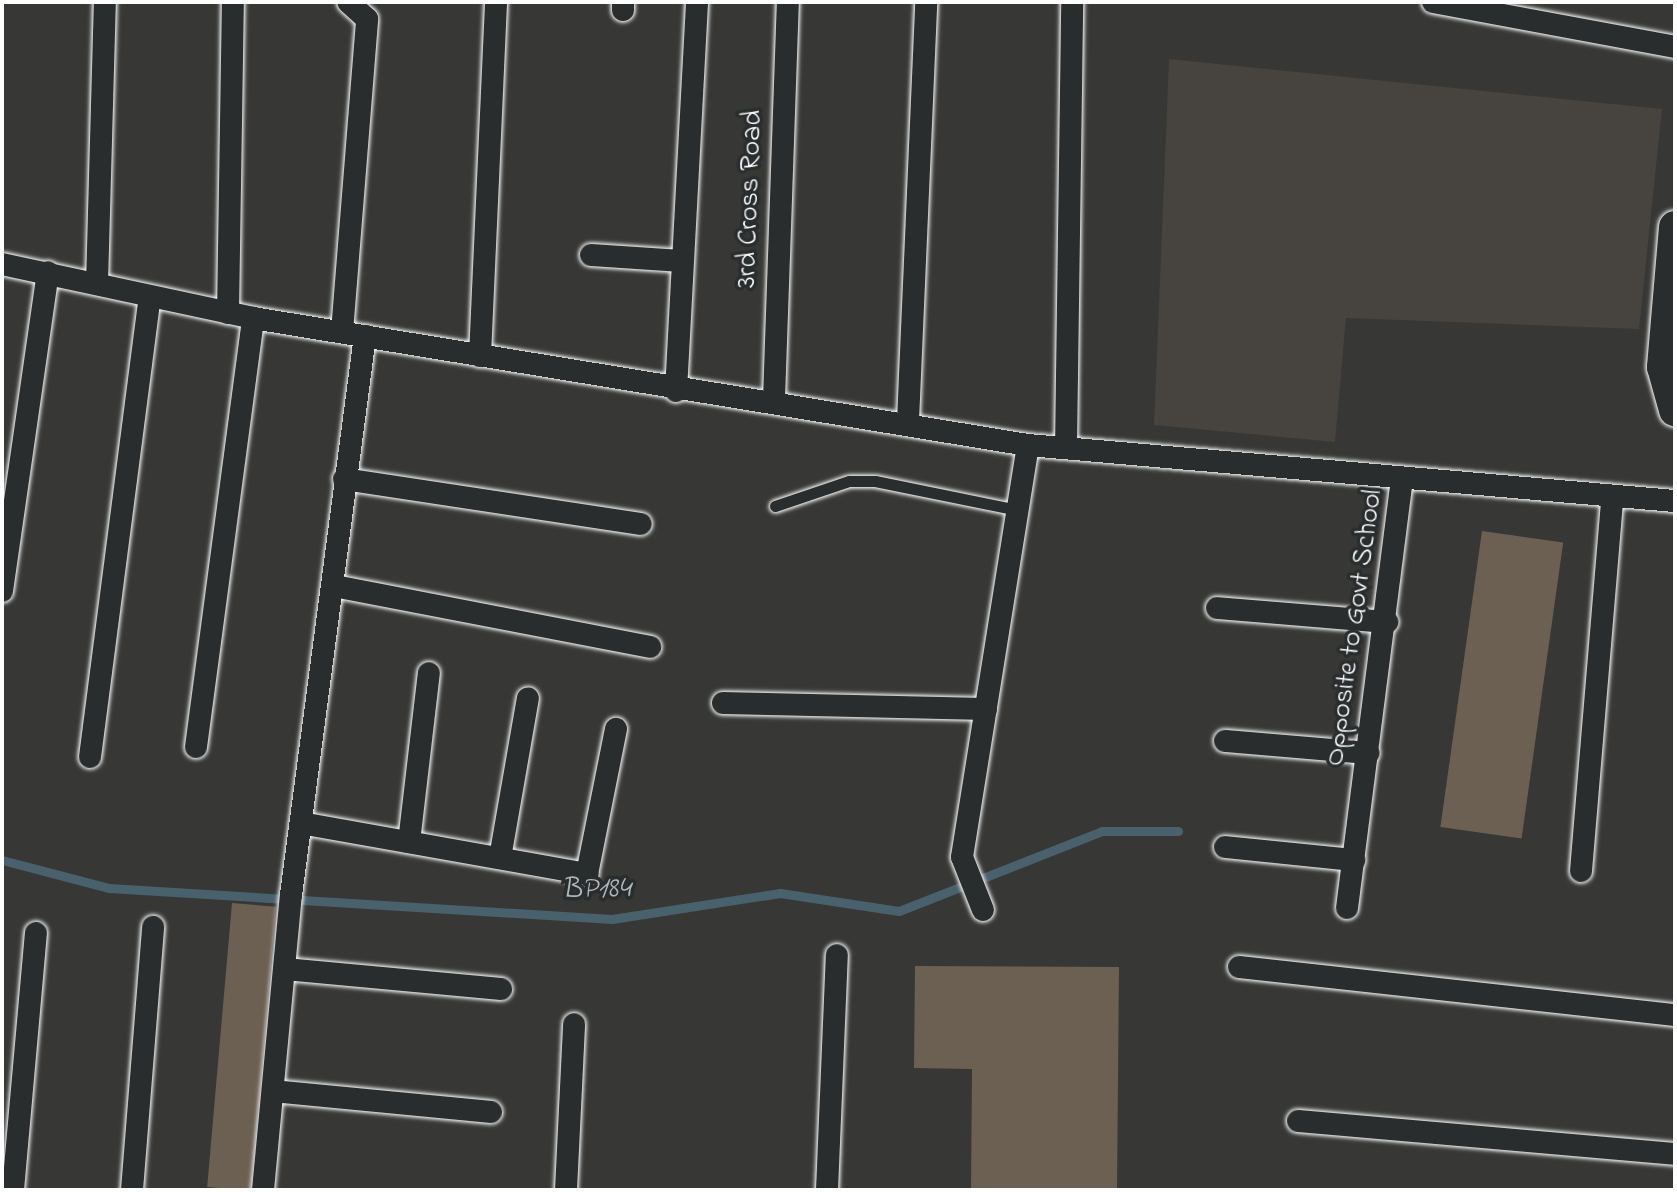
<!DOCTYPE html>
<html>
<head>
<meta charset="utf-8">
<style>
	body { margin:0 }
	#map { position:relative; width:1677px; height:1192px; overflow:hidden; background:#373735; font-family:"Indie Flower",sans-serif }
	div>[style] { position:absolute }
	.built>* { inset:0; background:#47433e }
	.stream>* { height:9px; margin:-4.5px; padding:0 4.5px; transform-origin:4.5px; border-radius:4.5px; background:#49616d }
	.building>* { inset:0; background:#6c6053; transform-origin:0 0 }
	.roads { filter:drop-shadow(0 0 2px #fff) drop-shadow(0 0 2px #fff) }
	.lane>* { height:11px; margin:-5.5px; padding:0 5.5px; transform-origin:5.5px; border-radius:5.5px; background:#2a2d2e }
	.street>* { height:22px; margin:-11px; padding:0 11px; transform-origin:11px; border-radius:11px; background:#2a2d2e }
	.secondary>* { height:32px; margin:-16px; padding:0 16px; transform-origin:16px; border-radius:16px; background:#2a2d2e }
	span { translate:-50% -50%; white-space:nowrap; text-align:center; line-height:1.15; -webkit-text-stroke:7px #2a2d2e; paint-order:stroke }
	.street-label { font-size:28px; color:#fff }
	.water-label { font-size:30px; color:#adb8bd; font-style:italic }
	.frame { position:absolute; inset:0; border:4px solid #fff; pointer-events:none }
</style>
</head>
<body>
<div id="map">
	<div class="built">
		<i style="clip-path:polygon(1169px 59px,1662px 109px,1639px 329px,1346px 318px,1335px 442px,1154px 425px)"></i>
	</div>
	<div class="stream">
		<i style="left:2px;top:860px;width:111px;rotate:14.7deg"></i>
		<i style="left:109px;top:888px;width:504px;rotate:3.53deg"></i>
		<i style="left:612px;top:919px;width:170px;rotate:-8.8deg"></i>
		<i style="left:780px;top:893px;width:120px;rotate:8.6deg"></i>
		<i style="left:899px;top:911px;width:218px;rotate:-21.5deg"></i>
		<i style="left:1102px;top:831px;width:76px"></i>
	</div>
	<div class="building">
		<i style="left:1482px;top:531px;width:82px;height:299px;rotate:8deg"></i>
		<i style="left:232px;top:903px;width:44px;height:285px;rotate:5deg"></i>
		<i style="clip-path:polygon(915px 966px,1119px 967px,1117px 1190px,971px 1190px,972px 1069px,914px 1068px)"></i>
	</div>
	<div class="roads">
		<div class="lane">
			<i style="left:775px;top:506px;width:78px;rotate:-18.7deg"></i>
			<i style="left:849px;top:481px;width:26px"></i>
			<i style="left:875px;top:481px;width:145px;rotate:11.5deg"></i>
		</div>
		<div class="street">
			<i style="left:1433px;top:2px;width:246px;rotate:10.5deg"></i>
			<i style="left:623px;top:10px;width:8px;rotate:-90deg"></i>
			<i style="left:591px;top:255px;width:91px;rotate:3.8deg"></i>
			<i style="left:2px;top:264px;width:257px;rotate:12.1deg"></i>
			<i style="left:253px;top:318px;width:785px;rotate:9.31deg"></i>
			<i style="left:1028px;top:445px;width:649px;rotate:4.95deg"></i>
			<i style="left:97px;top:284px;width:282px;rotate:-88.4deg"></i>
			<i style="left:228px;top:313px;width:311px;rotate:-89.1deg"></i>
			<i style="left:342px;top:332px;width:314px;rotate:-85.4deg"></i>
			<i style="left:367px;top:19px;width:25px;rotate:-138deg"></i>
			<i style="left:480px;top:356px;width:354px;rotate:-87.4deg"></i>
			<i style="left:676px;top:391px;width:390px;rotate:-86.9deg"></i>
			<i style="left:774px;top:399px;width:397px;rotate:-88deg"></i>
			<i style="left:908px;top:421px;width:419px;rotate:-87.5deg"></i>
			<i style="left:1066px;top:448px;width:446px;rotate:-89.2deg"></i>
			<i style="left:344px;top:479px;width:300px;rotate:8.6deg"></i>
			<i style="left:334px;top:586px;width:322px;rotate:10.9deg"></i>
			<i style="left:2px;top:591px;width:322px;rotate:-81.8deg"></i>
			<i style="left:1217px;top:608px;width:171px;rotate:4.7deg"></i>
			<i style="left:723px;top:703px;width:263px;rotate:1.3deg"></i>
			<i style="left:1225px;top:741px;width:144px;rotate:4.8deg"></i>
			<i style="left:196px;top:747px;width:433px;rotate:-82.4deg"></i>
			<i style="left:90px;top:757px;width:463px;rotate:-82.6deg"></i>
			<i style="left:301px;top:823px;width:291px;rotate:10.1deg"></i>
			<i style="left:587px;top:874px;width:148px;rotate:-78.7deg"></i>
			<i style="left:409px;top:842px;width:170px;rotate:-83.3deg"></i>
			<i style="left:1225px;top:847px;width:130px;rotate:5.8deg"></i>
			<i style="left:500px;top:858px;width:162px;rotate:-80.1deg"></i>
			<i style="left:1581px;top:871px;width:373px;rotate:-85.2deg"></i>
			<i style="left:1347px;top:908px;width:431px;rotate:-82.7deg"></i>
			<i style="left:983px;top:910px;width:57px;rotate:-111.6deg"></i>
			<i style="left:962px;top:857px;width:417px;rotate:-80.9deg"></i>
			<i style="left:1239px;top:967px;width:439px;rotate:6.3deg"></i>
			<i style="left:285px;top:969px;width:217px;rotate:5.3deg"></i>
			<i style="left:273px;top:1091px;width:219px;rotate:5.5deg"></i>
			<i style="left:1298px;top:1121px;width:378px;rotate:5deg"></i>
			<i style="left:13px;top:1190px;width:258px;rotate:-84.9deg"></i>
			<i style="left:132px;top:1190px;width:264px;rotate:-85.4deg"></i>
			<i style="left:263px;top:1190px;width:296px;rotate:-84.6deg"></i>
			<i style="left:291px;top:895px;width:564px;rotate:-82.46deg"></i>
			<i style="left:566px;top:1190px;width:166px;rotate:-87.2deg"></i>
			<i style="left:827px;top:1190px;width:235px;rotate:-87.6deg"></i>
		</div>
		<div class="secondary">
			<i style="left:1675px;top:227px;width:141px;rotate:94.9deg"></i>
			<i style="left:1663px;top:367px;width:45px;rotate:74.4deg"></i>
		</div>
	</div>
	<div class="street-label">
		<span style="left:751px;top:199px;rotate:-88deg">3rd Cross Road</span>
		<span style="left:1355px;top:628px;rotate:-82deg">Opposite to Govt School</span>
	</div>
	<div class="water-label">
		<span style="left:596px;top:890px;rotate:-1deg">BP184</span>
	</div>
	<div class="frame"></div>
</div>
</body>
</html>
